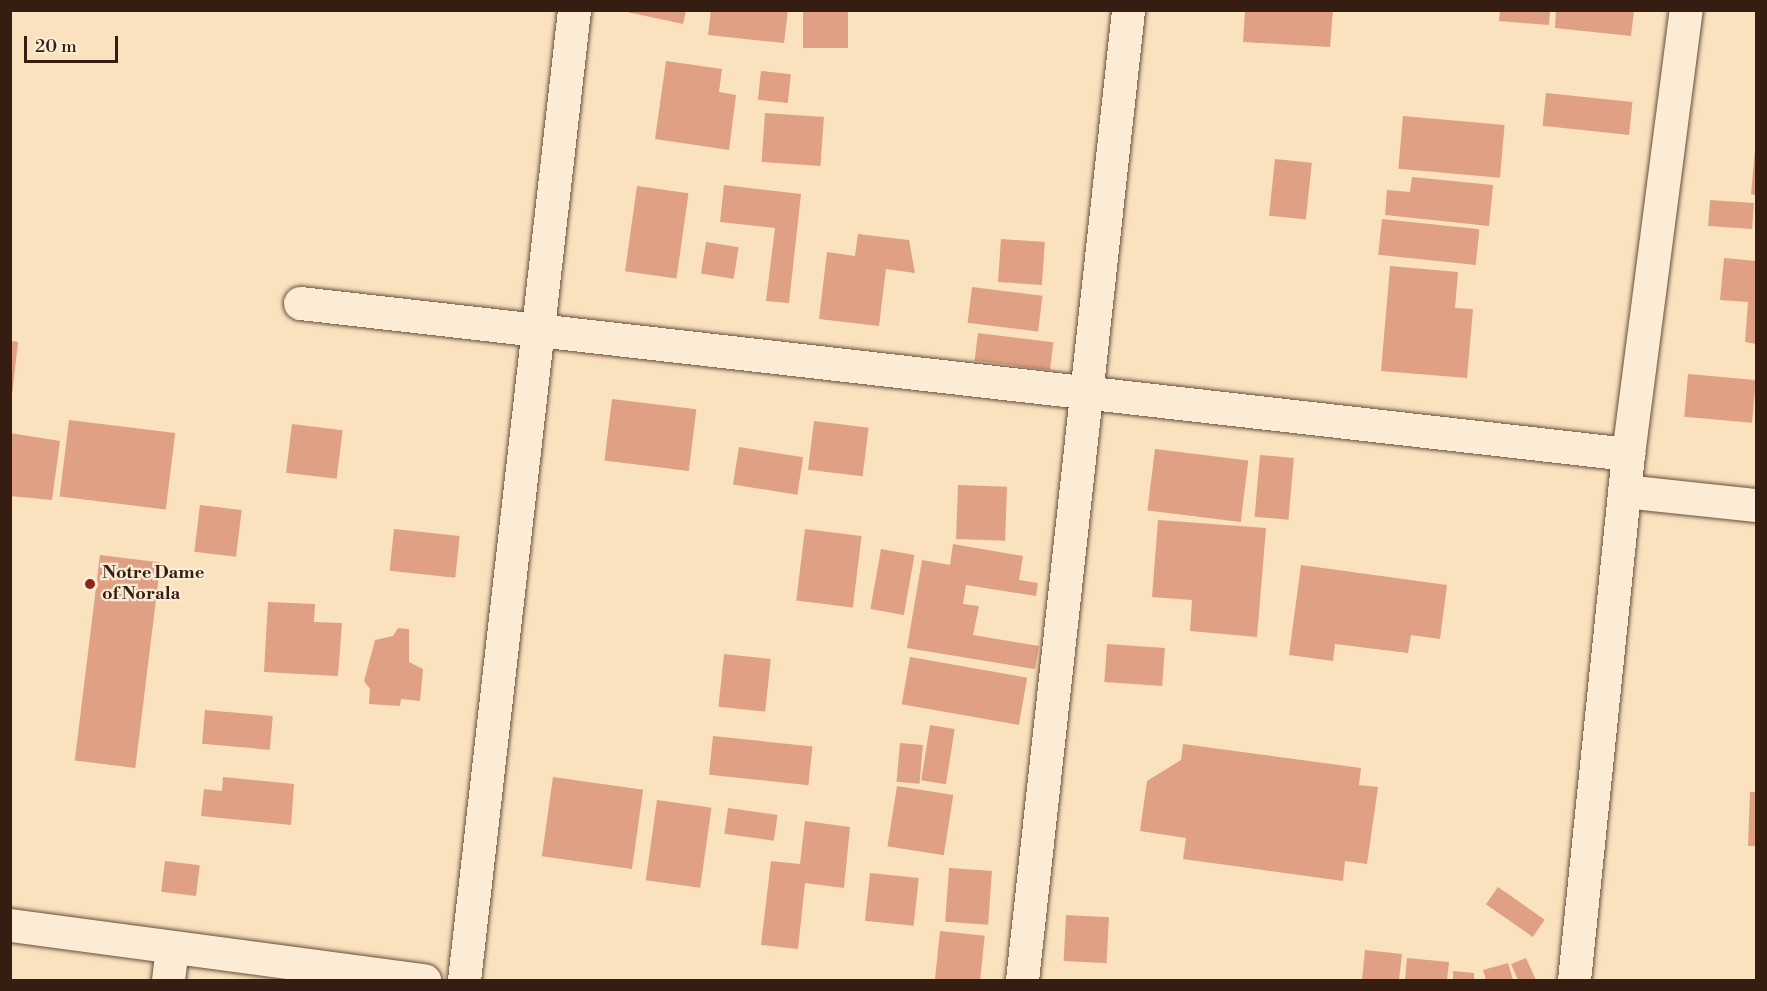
<!DOCTYPE html>
<html>
<head>
<meta charset="utf-8">
<style>
	body { margin:0 }
	#map { position:relative; width:1767px; height:991px; overflow:hidden; background:#fae2be; font-family:"Libre Bodoni",serif }
	div>[style] { position:absolute }
	.building>* { inset:0; background:#dfa083; transform-origin:0 0 }
	.roads { filter:drop-shadow(0 0 2px #674e3d) drop-shadow(0 0 2px #674e3d) }
	.street>* { height:33px; margin:-16.5px; padding:0 16.5px; transform-origin:16.5px; border-radius:16.5px; background:#fcecd5 }
	.secondary>* { height:33px; margin:-16.5px; padding:0 16.5px; transform-origin:16.5px; border-radius:16.5px; background:#fcecd5 }
	.dots>* { width:16px; height:16px; translate:-50% -50%; box-sizing:border-box; border:3px solid #fcecd5; border-radius:50% }
	span { translate:-50% -50%; white-space:nowrap; text-align:center; line-height:1.15; -webkit-text-stroke:4.5px #fcecd5; paint-order:stroke }
	.poi-label { font-size:18px; color:#361d12; font-weight:700 }
	.left { translate:0 -50%; text-align:left }
	.frame { position:absolute; inset:0; border:12px solid #361d12; pointer-events:none }
	.scale { position:absolute; left:24px; top:36px; width:94px; height:27px; box-sizing:border-box; border:3px solid #361d12; border-top:0; padding-left:8px; font-size:18px; line-height:21px; white-space:nowrap; color:#361d12; -webkit-text-stroke:4px #fcecd5; paint-order:stroke }
</style>
</head>
<body>
<div id="map">
	<div class="building">
		<i style="clip-path:polygon(618px 10px,686px 10px,683px 24px)"></i>
		<i style="clip-path:polygon(711px 10px,788px 10px,784px 43px,708px 35px)"></i>
		<i style="left:803px;top:10px;width:45px;height:38px"></i>
		<i style="clip-path:polygon(1245px 10px,1333px 10px,1330px 47px,1243px 42px)"></i>
		<i style="clip-path:polygon(1500px 10px,1550px 10px,1549px 25px,1499px 21px)"></i>
		<i style="clip-path:polygon(1556px 10px,1634px 10px,1631px 36px,1555px 28px)"></i>
		<i style="clip-path:polygon(666px 61px,722px 69px,719px 92px,736px 95px,729px 150px,655px 139px)"></i>
		<i style="left:761px;top:71px;width:30px;height:29px;rotate:6deg"></i>
		<i style="left:1546px;top:93px;width:87px;height:33px;rotate:6deg"></i>
		<i style="left:765px;top:113px;width:59px;height:49px;rotate:4deg"></i>
		<i style="left:1403px;top:116px;width:102px;height:53px;rotate:5deg"></i>
		<i style="clip-path:polygon(1756px 139px,1756px 195px,1751px 194px)"></i>
		<i style="left:1275px;top:159px;width:37px;height:57px;rotate:6deg"></i>
		<i style="clip-path:polygon(1412px 177px,1493px 185px,1489px 226px,1385px 215px,1387px 190px,1410px 192px)"></i>
		<i style="clip-path:polygon(724px 185px,801px 194px,789px 303px,766px 301px,775px 228px,720px 222px)"></i>
		<i style="left:637px;top:186px;width:52px;height:86px;rotate:8deg"></i>
		<i style="left:1710px;top:200px;width:44px;height:26px;rotate:4deg"></i>
		<i style="left:1382px;top:219px;width:98px;height:36px;rotate:6deg"></i>
		<i style="clip-path:polygon(858px 234px,909px 240px,915px 273px,886px 269px,879px 326px,819px 319px,827px 252px,855px 256px)"></i>
		<i style="left:1001px;top:239px;width:44px;height:43px;rotate:4deg"></i>
		<i style="left:706px;top:242px;width:33px;height:32px;rotate:9deg"></i>
		<i style="clip-path:polygon(1724px 258px,1756px 261px,1756px 344px,1745px 342px,1748px 302px,1720px 300px)"></i>
		<i style="clip-path:polygon(1390px 266px,1458px 272px,1455px 308px,1473px 309px,1467px 378px,1381px 371px)"></i>
		<i style="left:972px;top:287px;width:71px;height:36px;rotate:7deg"></i>
		<i style="left:978px;top:333px;width:76px;height:28px;rotate:7deg"></i>
		<i style="clip-path:polygon(10px 341px,18px 342px,12px 395px,10px 395px)"></i>
		<i style="left:1688px;top:374px;width:68px;height:43px;rotate:5deg"></i>
		<i style="left:612px;top:399px;width:85px;height:62px;rotate:7deg"></i>
		<i style="left:69px;top:420px;width:107px;height:77px;rotate:7deg"></i>
		<i style="left:814px;top:421px;width:55px;height:49px;rotate:7deg"></i>
		<i style="left:292px;top:424px;width:51px;height:49px;rotate:7deg"></i>
		<i style="clip-path:polygon(10px 433px,60px 441px,52px 500px,10px 496px)"></i>
		<i style="left:739px;top:447px;width:65px;height:38px;rotate:9deg"></i>
		<i style="left:1155px;top:449px;width:94px;height:62px;rotate:7deg"></i>
		<i style="left:1260px;top:455px;width:34px;height:62px;rotate:5deg"></i>
		<i style="left:958px;top:485px;width:49px;height:54px;rotate:2deg"></i>
		<i style="left:200px;top:505px;width:42px;height:47px;rotate:7deg"></i>
		<i style="clip-path:polygon(1158px 520px,1266px 528px,1257px 637px,1190px 631px,1192px 600px,1152px 597px)"></i>
		<i style="left:394px;top:529px;width:66px;height:42px;rotate:6deg"></i>
		<i style="left:805px;top:529px;width:57px;height:72px;rotate:7deg"></i>
		<i style="clip-path:polygon(953px 544px,1023px 556px,1019px 580px,1038px 583px,1036px 596px,966px 585px,963px 604px,979px 606px,973px 635px,1039px 646px,1035px 669px,907px 648px,922px 560px,950px 565px)"></i>
		<i style="left:881px;top:549px;width:34px;height:61px;rotate:10deg"></i>
		<i style="left:100px;top:555px;width:61px;height:207px;rotate:7deg"></i>
		<i style="clip-path:polygon(1301px 565px,1447px 585px,1440px 639px,1411px 635px,1408px 653px,1335px 644px,1333px 661px,1289px 655px)"></i>
		<i style="clip-path:polygon(268px 602px,315px 604px,314px 622px,342px 623px,338px 676px,264px 672px)"></i>
		<i style="clip-path:polygon(398px 628px,409px 629px,409px 662px,423px 669px,420px 701px,401px 699px,400px 706px,369px 704px,370px 689px,364px 681px,375px 640px,393px 636px)"></i>
		<i style="left:1107px;top:644px;width:58px;height:38px;rotate:4deg"></i>
		<i style="left:724px;top:654px;width:47px;height:53px;rotate:6deg"></i>
		<i style="left:910px;top:657px;width:119px;height:48px;rotate:10deg"></i>
		<i style="left:205px;top:710px;width:68px;height:34px;rotate:5deg"></i>
		<i style="left:930px;top:725px;width:25px;height:56px;rotate:9deg"></i>
		<i style="left:713px;top:736px;width:100px;height:39px;rotate:6deg"></i>
		<i style="left:900px;top:743px;width:23px;height:39px;rotate:5deg"></i>
		<i style="clip-path:polygon(1183px 744px,1361px 768px,1359px 785px,1378px 787px,1367px 864px,1345px 861px,1343px 881px,1183px 859px,1186px 838px,1140px 831px,1147px 781px,1181px 760px)"></i>
		<i style="clip-path:polygon(223px 777px,294px 784px,291px 825px,201px 816px,204px 789px,222px 791px)"></i>
		<i style="left:553px;top:777px;width:91px;height:80px;rotate:8deg"></i>
		<i style="left:897px;top:786px;width:57px;height:61px;rotate:9deg"></i>
		<i style="clip-path:polygon(1750px 792px,1756px 792px,1756px 846px,1748px 846px)"></i>
		<i style="left:657px;top:800px;width:55px;height:81px;rotate:8deg"></i>
		<i style="left:728px;top:808px;width:50px;height:26px;rotate:8deg"></i>
		<i style="clip-path:polygon(805px 821px,850px 827px,844px 888px,805px 883px,798px 949px,761px 945px,771px 861px,800px 864px)"></i>
		<i style="left:165px;top:861px;width:35px;height:31px;rotate:7deg"></i>
		<i style="left:949px;top:868px;width:43px;height:54px;rotate:4deg"></i>
		<i style="left:870px;top:873px;width:49px;height:48px;rotate:6deg"></i>
		<i style="left:1498px;top:887px;width:57px;height:21px;rotate:35deg"></i>
		<i style="left:1066px;top:915px;width:43px;height:46px;rotate:3deg"></i>
		<i style="left:940px;top:931px;width:45px;height:49px;rotate:6deg"></i>
		<i style="clip-path:polygon(1365px 950px,1402px 954px,1399px 980px,1362px 980px)"></i>
		<i style="clip-path:polygon(1407px 958px,1449px 962px,1447px 980px,1405px 980px)"></i>
		<i style="clip-path:polygon(1526px 958px,1536px 980px,1518px 980px,1511px 964px)"></i>
		<i style="clip-path:polygon(1508px 963px,1513px 980px,1486px 980px,1483px 970px)"></i>
		<i style="clip-path:polygon(1453px 971px,1474px 973px,1474px 980px,1453px 980px)"></i>
	</div>
	<div class="roads">
		<div class="street">
			<i style="left:300px;top:303px;width:1337px;rotate:6.49deg"></i>
			<i style="left:1624px;top:491px;width:133px;rotate:6.1deg"></i>
			<i style="left:464px;top:980px;width:976px;rotate:-83.53deg"></i>
			<i style="left:1022px;top:980px;width:976px;rotate:-83.76deg"></i>
			<i style="left:1574px;top:980px;width:529px;rotate:-84.14deg"></i>
			<i style="left:1628px;top:454px;width:448px;rotate:-82.6deg"></i>
		</div>
		<div class="secondary">
			<i style="left:10px;top:925px;width:418px;rotate:7.6deg"></i>
			<i style="left:168px;top:980px;width:33px;rotate:-83deg"></i>
		</div>
	</div>
	<div class="dots">
		<i style="left:90px;top:584px;background:#8f2418"></i>
	</div>
	<div class="poi-label">
		<span class="left" style="left:102px;top:584px">Notre Dame<br>of Norala</span>
	</div>
	<div class="frame"></div>
	<div class="scale">20 m</div>
</div>
</body>
</html>
